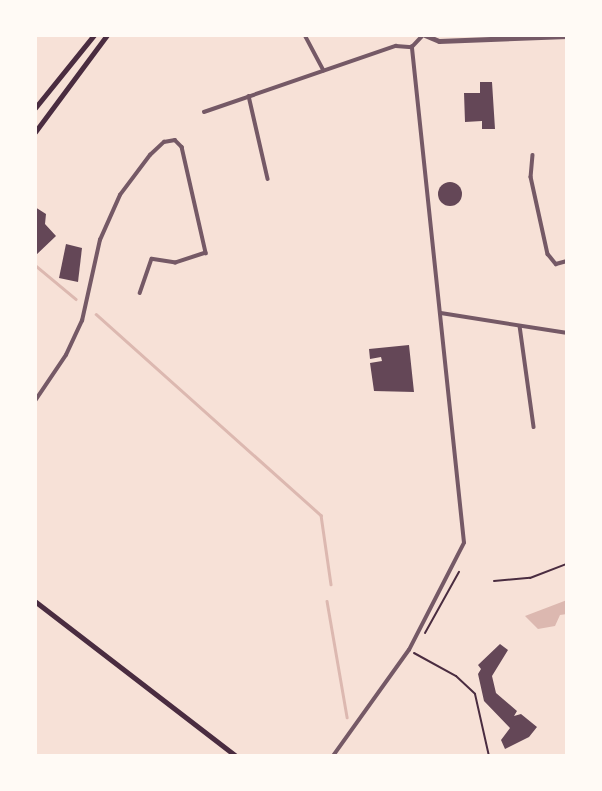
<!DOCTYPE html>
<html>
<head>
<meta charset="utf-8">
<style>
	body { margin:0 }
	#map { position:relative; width:602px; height:791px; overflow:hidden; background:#f7e1d7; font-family:"Archivo Narrow",sans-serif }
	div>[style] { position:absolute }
	.water>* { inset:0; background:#dcb8b0 }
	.stream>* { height:2.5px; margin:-1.25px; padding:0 1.25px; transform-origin:1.25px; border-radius:1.25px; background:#dcb8b0 }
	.building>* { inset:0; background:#644757 }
	.round { border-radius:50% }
	.path>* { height:2px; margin:-1px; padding:0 1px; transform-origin:1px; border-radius:1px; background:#4a2c40 }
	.minor>* { height:3.5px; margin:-1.75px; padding:0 1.75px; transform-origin:1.75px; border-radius:1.75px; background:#755966 }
	.tertiary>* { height:4.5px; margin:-2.25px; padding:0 2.25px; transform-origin:2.25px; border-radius:2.25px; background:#755966 }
	.secondary>* { height:4.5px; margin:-2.25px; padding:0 2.25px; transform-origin:2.25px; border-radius:2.25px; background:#4a2c40 }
	.primary>* { height:5px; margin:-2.5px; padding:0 2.5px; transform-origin:2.5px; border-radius:2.5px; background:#4a2c40 }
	span { translate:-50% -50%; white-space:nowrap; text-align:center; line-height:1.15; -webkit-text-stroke:7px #fffaf5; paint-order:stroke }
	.frame { position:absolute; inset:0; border:37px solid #fffaf5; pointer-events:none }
</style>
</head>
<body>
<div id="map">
	<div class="water">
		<i style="clip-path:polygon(567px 600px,567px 614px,560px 615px,555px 626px,538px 629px,525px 616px)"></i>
	</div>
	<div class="stream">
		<i style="left:35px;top:265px;width:53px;rotate:39.7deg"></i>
		<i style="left:96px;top:314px;width:302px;rotate:41.8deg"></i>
		<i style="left:321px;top:515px;width:70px;rotate:81.8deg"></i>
		<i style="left:327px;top:601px;width:118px;rotate:80.2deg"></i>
	</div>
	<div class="building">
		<i style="clip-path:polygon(480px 82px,492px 82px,495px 129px,482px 129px,482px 121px,465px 122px,464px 93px,480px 93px)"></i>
		<i class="round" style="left:438px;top:182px;width:24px;height:24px"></i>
		<i style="clip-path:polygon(35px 207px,46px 214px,45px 224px,56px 236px,35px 256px)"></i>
		<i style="clip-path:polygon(66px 244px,82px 248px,78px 282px,59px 278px)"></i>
		<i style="clip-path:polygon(409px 345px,414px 392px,374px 391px,370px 363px,382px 361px,381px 357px,370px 359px,369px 349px)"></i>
		<i style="clip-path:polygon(500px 644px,508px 650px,492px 676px,496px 693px,517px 711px,514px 716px,521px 714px,537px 727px,529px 737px,505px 749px,501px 740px,510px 728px,484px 701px,478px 674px,481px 669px,478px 665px)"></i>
	</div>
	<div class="path">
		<i style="left:494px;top:581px;width:36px;rotate:-5deg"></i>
		<i style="left:530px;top:578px;width:40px;rotate:-21deg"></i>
		<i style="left:425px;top:633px;width:70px;rotate:-60.9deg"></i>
		<i style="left:414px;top:653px;width:48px;rotate:28.7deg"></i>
		<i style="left:456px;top:676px;width:26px;rotate:43deg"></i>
		<i style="left:475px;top:694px;width:64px;rotate:77.3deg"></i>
	</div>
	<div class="minor">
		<i style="left:305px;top:35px;width:40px;rotate:62deg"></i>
		<i style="left:249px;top:96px;width:85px;rotate:77.1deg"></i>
		<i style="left:204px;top:112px;width:203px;rotate:-19deg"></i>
		<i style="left:396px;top:46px;width:16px;rotate:4deg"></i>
		<i style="left:533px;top:155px;width:22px;rotate:95deg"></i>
		<i style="left:531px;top:177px;width:79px;rotate:77.6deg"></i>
		<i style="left:548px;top:254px;width:13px;rotate:51deg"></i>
		<i style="left:556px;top:264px;width:11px;rotate:-15deg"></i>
		<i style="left:441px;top:313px;width:128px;rotate:9deg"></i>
		<i style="left:520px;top:326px;width:102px;rotate:82.1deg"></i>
		<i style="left:35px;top:401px;width:55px;rotate:-56deg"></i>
		<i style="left:66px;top:355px;width:38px;rotate:-65deg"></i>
		<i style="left:82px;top:321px;width:83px;rotate:-77.5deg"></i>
		<i style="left:100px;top:240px;width:49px;rotate:-66deg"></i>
		<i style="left:120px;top:195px;width:50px;rotate:-53.1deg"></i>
		<i style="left:150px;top:155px;width:19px;rotate:-43deg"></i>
		<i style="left:164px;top:142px;width:11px;rotate:-10deg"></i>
		<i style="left:175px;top:140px;width:10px;rotate:45deg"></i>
		<i style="left:182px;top:147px;width:109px;rotate:77.2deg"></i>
		<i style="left:206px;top:253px;width:32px;rotate:162deg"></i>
		<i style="left:176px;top:263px;width:24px;rotate:-171deg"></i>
		<i style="left:152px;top:259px;width:36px;rotate:109deg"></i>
		<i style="left:333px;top:756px;width:130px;rotate:-54.4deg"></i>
		<i style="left:409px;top:650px;width:120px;rotate:-62.8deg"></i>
		<i style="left:464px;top:543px;width:499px;rotate:-96deg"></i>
		<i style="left:412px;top:47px;width:16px;rotate:-47deg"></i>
	</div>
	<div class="tertiary">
		<i style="left:425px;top:35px;width:15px;rotate:23deg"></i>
		<i style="left:439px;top:41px;width:128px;rotate:-2.2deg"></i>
	</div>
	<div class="secondary">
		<i style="left:35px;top:601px;width:254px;rotate:37.6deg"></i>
	</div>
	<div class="primary">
		<i style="left:35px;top:108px;width:94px;rotate:-51.1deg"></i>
		<i style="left:35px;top:132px;width:121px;rotate:-53.4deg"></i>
	</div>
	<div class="frame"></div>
</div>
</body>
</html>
